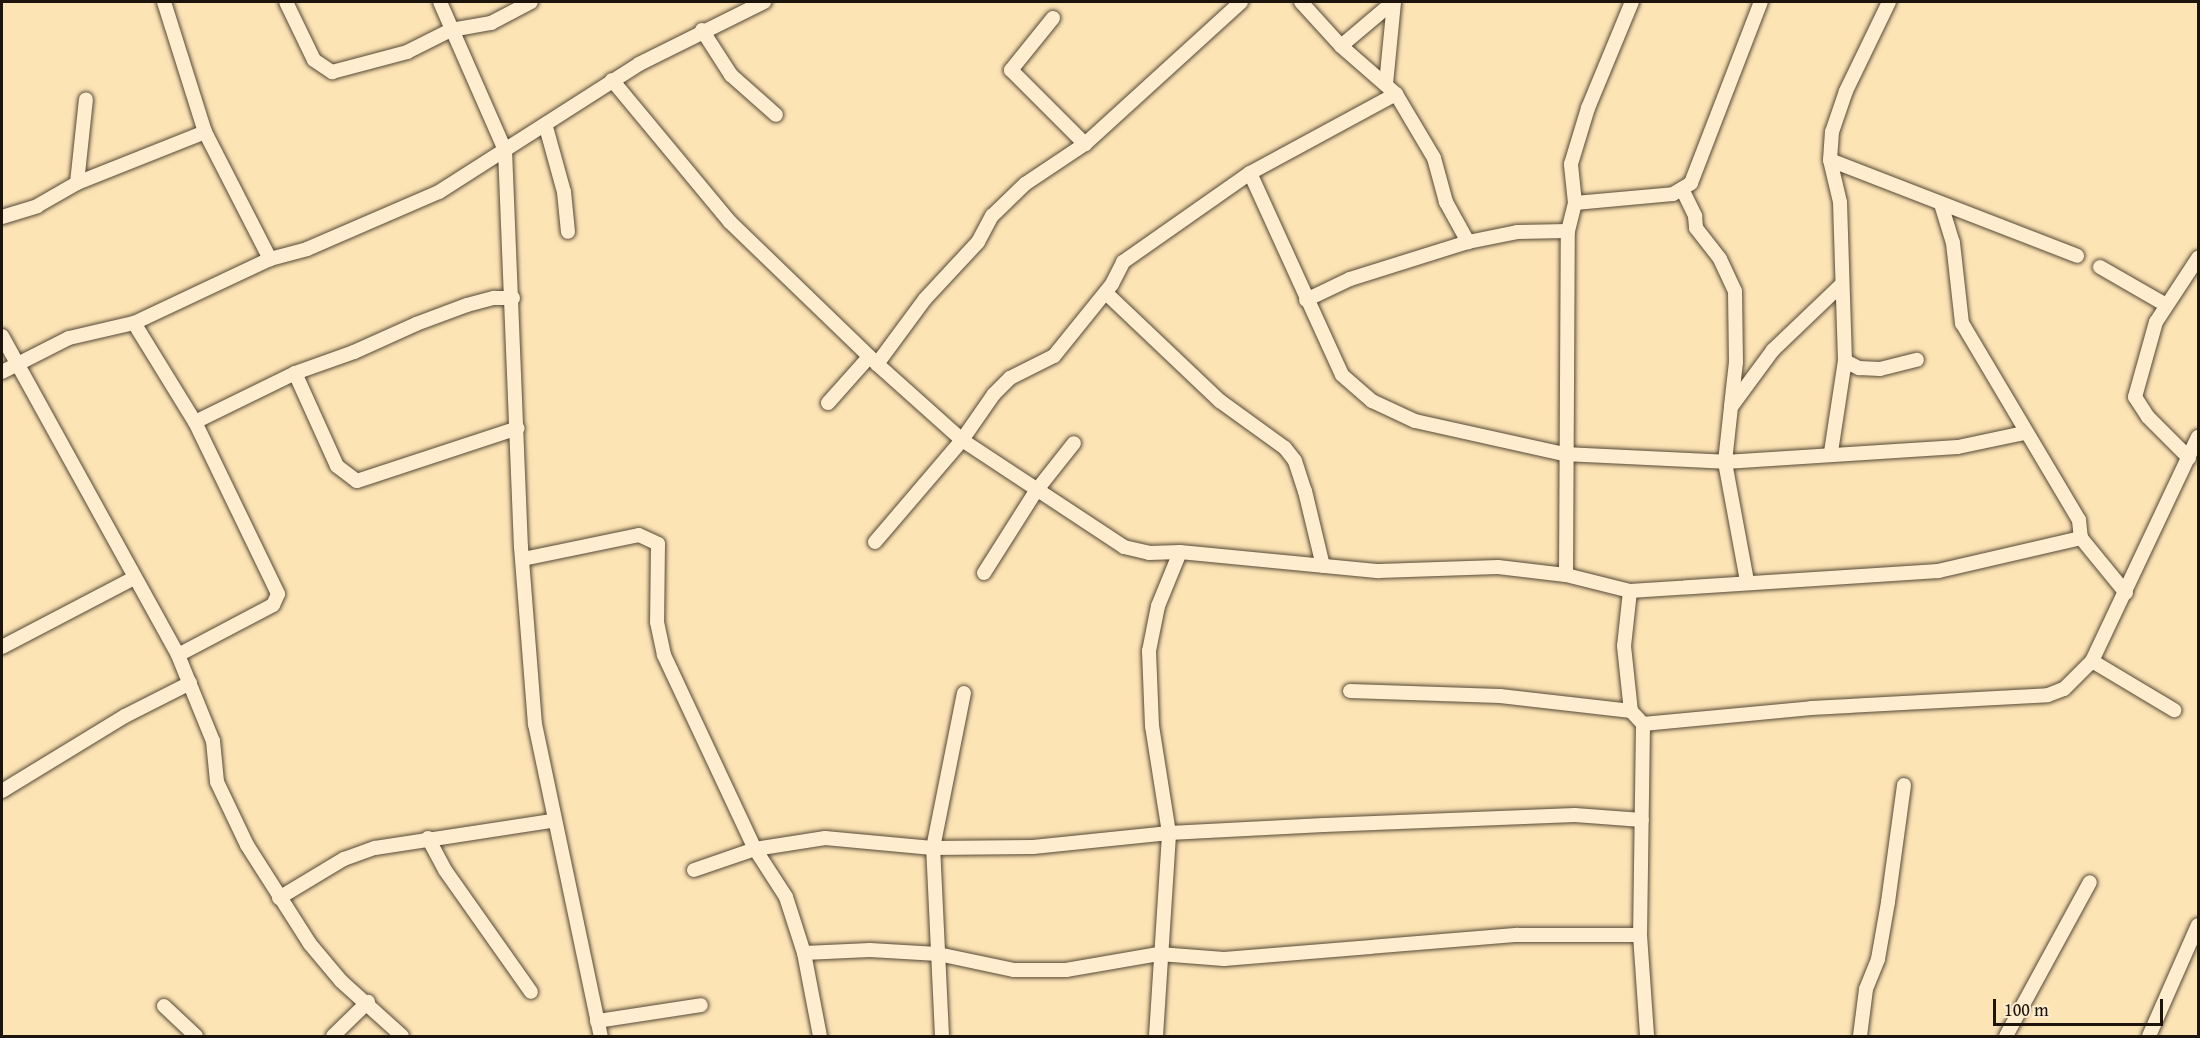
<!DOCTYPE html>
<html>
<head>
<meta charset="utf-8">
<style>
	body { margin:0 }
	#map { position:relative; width:2200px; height:1038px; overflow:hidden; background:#fde4b5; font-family:"Gentium Book Plus",serif }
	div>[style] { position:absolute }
	.roads { filter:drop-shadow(0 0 2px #554936) drop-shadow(0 0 2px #554936) }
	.street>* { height:14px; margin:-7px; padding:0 7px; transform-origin:7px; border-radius:7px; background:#feedcf }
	span { translate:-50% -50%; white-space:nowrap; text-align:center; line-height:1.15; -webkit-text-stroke:4.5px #feedcf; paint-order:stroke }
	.frame { position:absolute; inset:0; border:3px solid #1d150c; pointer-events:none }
	.scale { position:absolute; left:1993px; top:999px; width:170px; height:27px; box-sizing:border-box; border:3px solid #1d150c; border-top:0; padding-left:8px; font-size:18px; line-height:21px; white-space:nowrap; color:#1d150c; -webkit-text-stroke:4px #feedcf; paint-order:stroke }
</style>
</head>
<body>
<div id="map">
	<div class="roads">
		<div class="street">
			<i style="left:164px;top:2px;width:136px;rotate:72.5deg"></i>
			<i style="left:205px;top:132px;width:143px;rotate:62.9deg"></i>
			<i style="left:286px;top:2px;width:64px;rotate:64.2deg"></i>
			<i style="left:314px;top:60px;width:22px;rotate:34deg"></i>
			<i style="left:332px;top:72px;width:78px;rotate:-14.9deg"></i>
			<i style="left:407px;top:52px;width:49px;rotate:-26.6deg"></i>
			<i style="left:451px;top:30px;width:41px;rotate:-9.9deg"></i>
			<i style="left:491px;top:23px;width:45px;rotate:-27.7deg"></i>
			<i style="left:440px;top:2px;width:162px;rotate:66.3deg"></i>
			<i style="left:505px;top:150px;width:397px;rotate:87.7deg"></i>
			<i style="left:521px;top:547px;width:178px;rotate:85.5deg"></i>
			<i style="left:535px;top:724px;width:319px;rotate:78.1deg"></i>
			<i style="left:1301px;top:2px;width:59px;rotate:47.7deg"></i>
			<i style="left:1341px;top:46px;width:73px;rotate:41.1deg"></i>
			<i style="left:1396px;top:94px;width:74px;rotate:59.3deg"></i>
			<i style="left:1434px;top:158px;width:46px;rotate:74.7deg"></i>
			<i style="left:1446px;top:202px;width:46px;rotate:61.2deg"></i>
			<i style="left:1053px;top:18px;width:67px;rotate:128.9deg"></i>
			<i style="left:1011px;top:70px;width:105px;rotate:45deg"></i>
			<i style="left:702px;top:30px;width:54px;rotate:57.2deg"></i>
			<i style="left:731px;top:75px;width:60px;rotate:41.6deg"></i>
			<i style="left:1341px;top:46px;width:68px;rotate:-40.2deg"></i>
			<i style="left:612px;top:80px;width:185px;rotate:50.3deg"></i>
			<i style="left:730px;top:222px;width:204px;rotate:44deg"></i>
			<i style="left:877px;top:364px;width:114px;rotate:41.8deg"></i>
			<i style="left:962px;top:440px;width:194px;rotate:33.4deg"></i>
			<i style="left:1124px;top:547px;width:26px;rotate:13deg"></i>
			<i style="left:1149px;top:553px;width:31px;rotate:-2deg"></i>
			<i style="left:1180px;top:552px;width:200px;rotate:5.5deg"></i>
			<i style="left:1379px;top:571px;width:119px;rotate:-1.9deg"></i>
			<i style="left:1498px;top:567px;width:68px;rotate:6.7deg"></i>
			<i style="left:1566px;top:575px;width:66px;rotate:14deg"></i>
			<i style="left:1630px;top:591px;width:309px;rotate:-3.7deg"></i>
			<i style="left:1938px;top:571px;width:147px;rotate:-13deg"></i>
			<i style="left:1386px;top:84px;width:82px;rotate:-84.4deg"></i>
			<i style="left:546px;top:127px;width:67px;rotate:74.5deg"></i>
			<i style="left:564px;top:192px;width:40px;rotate:84.3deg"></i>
			<i style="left:1830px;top:160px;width:265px;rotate:21.2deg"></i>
			<i style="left:1250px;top:173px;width:222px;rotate:65.5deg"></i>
			<i style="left:1342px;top:375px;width:40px;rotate:41deg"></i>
			<i style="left:1372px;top:401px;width:47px;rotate:24.9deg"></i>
			<i style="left:1415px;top:421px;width:153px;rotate:12.5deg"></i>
			<i style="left:1564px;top:454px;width:161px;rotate:2.8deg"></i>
			<i style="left:1725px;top:462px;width:233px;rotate:-3.7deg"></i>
			<i style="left:1958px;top:447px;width:67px;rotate:-12deg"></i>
			<i style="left:77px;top:183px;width:84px;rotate:-83.9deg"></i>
			<i style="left:1683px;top:191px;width:28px;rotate:64deg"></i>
			<i style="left:1695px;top:216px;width:12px;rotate:85deg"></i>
			<i style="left:1696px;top:228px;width:39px;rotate:52deg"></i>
			<i style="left:1720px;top:259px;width:35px;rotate:65deg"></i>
			<i style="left:1735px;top:291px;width:71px;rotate:89.2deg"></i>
			<i style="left:1736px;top:362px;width:44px;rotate:96.5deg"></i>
			<i style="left:1575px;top:203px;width:98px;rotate:-5.2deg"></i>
			<i style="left:1673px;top:194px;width:21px;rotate:-31deg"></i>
			<i style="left:1691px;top:183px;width:194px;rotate:-68.9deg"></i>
			<i style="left:1941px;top:204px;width:41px;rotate:72.9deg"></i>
			<i style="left:1953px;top:243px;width:81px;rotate:83.6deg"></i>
			<i style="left:1962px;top:323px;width:229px;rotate:59.3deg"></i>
			<i style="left:2079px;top:520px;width:18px;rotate:84deg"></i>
			<i style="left:2081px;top:538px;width:71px;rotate:50.7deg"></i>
			<i style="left:2px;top:217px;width:37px;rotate:-17deg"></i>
			<i style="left:37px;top:206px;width:46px;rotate:-29.9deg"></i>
			<i style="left:77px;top:183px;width:138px;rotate:-21.7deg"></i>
			<i style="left:2100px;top:267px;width:76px;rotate:29.9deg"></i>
			<i style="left:1106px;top:293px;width:157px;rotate:43.5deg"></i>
			<i style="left:1220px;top:401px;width:80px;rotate:35.9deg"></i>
			<i style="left:1285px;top:448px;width:16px;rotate:52deg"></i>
			<i style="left:1295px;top:461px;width:32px;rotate:72deg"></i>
			<i style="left:1305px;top:491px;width:77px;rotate:76.5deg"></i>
			<i style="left:1306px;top:300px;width:49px;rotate:-25.5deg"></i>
			<i style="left:1350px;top:279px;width:124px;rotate:-17.4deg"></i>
			<i style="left:1468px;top:242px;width:50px;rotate:-11.5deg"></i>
			<i style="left:1517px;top:232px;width:51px;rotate:-1.1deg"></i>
			<i style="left:134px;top:323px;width:116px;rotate:58.4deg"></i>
			<i style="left:195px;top:422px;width:191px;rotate:64.2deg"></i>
			<i style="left:278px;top:594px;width:12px;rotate:114deg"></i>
			<i style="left:273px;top:605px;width:107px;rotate:152.2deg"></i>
			<i style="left:2px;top:336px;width:364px;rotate:61.1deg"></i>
			<i style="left:178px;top:655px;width:93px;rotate:67.9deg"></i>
			<i style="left:213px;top:741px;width:41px;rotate:84.4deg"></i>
			<i style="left:217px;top:782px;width:70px;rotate:64.5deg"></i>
			<i style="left:247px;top:845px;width:117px;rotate:57.5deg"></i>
			<i style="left:310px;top:944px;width:48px;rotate:50deg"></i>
			<i style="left:341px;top:981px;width:82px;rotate:42deg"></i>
			<i style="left:1845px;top:361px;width:16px;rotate:27deg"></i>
			<i style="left:1859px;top:368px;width:21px;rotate:3deg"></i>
			<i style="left:1880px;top:369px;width:38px;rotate:-14deg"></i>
			<i style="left:877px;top:364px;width:81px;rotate:-53.6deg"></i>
			<i style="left:925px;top:299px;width:78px;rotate:-47.1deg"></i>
			<i style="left:978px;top:242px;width:30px;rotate:-62deg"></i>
			<i style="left:992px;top:216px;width:46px;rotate:-44.1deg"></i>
			<i style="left:1025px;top:184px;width:72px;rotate:-33.7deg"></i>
			<i style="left:1085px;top:144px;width:211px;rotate:-42.3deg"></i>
			<i style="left:2px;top:372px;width:75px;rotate:-26.9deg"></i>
			<i style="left:69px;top:338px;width:67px;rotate:-13deg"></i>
			<i style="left:134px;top:323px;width:150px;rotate:-25.2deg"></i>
			<i style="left:270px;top:259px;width:38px;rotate:-15deg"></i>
			<i style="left:307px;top:249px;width:144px;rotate:-23.4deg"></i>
			<i style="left:439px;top:192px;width:237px;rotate:-32.6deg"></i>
			<i style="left:639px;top:64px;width:140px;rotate:-26.4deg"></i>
			<i style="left:295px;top:373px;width:102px;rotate:65.7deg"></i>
			<i style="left:337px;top:466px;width:25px;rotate:37deg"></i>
			<i style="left:357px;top:481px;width:169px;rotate:-18.2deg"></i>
			<i style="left:828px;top:403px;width:62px;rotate:-48.3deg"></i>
			<i style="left:195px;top:422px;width:111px;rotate:-26.1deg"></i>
			<i style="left:295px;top:373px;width:63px;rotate:-19.6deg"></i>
			<i style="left:354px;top:352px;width:68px;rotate:-24.3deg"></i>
			<i style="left:416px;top:324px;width:54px;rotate:-20.4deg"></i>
			<i style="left:467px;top:305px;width:28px;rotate:-15deg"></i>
			<i style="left:494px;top:298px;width:19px"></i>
			<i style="left:1831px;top:452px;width:92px;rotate:-81.3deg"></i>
			<i style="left:1845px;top:361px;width:159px;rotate:-91.8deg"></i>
			<i style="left:1840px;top:202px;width:43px;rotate:-103.4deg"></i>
			<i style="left:1830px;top:160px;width:28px;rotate:-86deg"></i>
			<i style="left:1832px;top:132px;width:43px;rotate:-71.1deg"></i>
			<i style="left:1846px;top:91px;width:99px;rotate:-64.2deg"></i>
			<i style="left:2189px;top:458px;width:58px;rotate:-135deg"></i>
			<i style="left:2148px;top:417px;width:24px;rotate:-123deg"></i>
			<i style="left:2135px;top:397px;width:78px;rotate:-74.4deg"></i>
			<i style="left:2156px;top:322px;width:77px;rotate:-56.7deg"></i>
			<i style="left:875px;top:542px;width:134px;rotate:-49.5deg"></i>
			<i style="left:962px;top:440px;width:56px;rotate:-55.2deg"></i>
			<i style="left:994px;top:394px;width:23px;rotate:-45deg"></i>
			<i style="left:1010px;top:378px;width:49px;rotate:-26.6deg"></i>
			<i style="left:1054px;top:356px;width:92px;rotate:-51.1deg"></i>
			<i style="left:1112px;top:284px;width:25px;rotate:-63deg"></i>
			<i style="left:1123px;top:262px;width:155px;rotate:-35deg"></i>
			<i style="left:1250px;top:173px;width:166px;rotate:-28.4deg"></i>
			<i style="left:523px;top:559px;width:118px;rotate:-11.7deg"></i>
			<i style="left:639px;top:535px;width:21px;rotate:25deg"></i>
			<i style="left:658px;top:544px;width:78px;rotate:90.7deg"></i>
			<i style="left:657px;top:622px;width:34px;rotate:78deg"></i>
			<i style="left:664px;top:655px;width:214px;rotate:64.9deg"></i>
			<i style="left:755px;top:849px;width:57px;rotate:57.1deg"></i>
			<i style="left:786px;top:897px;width:59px;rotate:72.2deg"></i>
			<i style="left:804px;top:953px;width:85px;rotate:79.1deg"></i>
			<i style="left:984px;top:573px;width:97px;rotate:-57.6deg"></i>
			<i style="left:1036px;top:491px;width:61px;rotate:-51.6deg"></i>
			<i style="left:1566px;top:575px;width:344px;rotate:-89.7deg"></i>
			<i style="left:1568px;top:231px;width:29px;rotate:-76deg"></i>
			<i style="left:1575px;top:203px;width:39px;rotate:-96deg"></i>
			<i style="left:1571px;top:164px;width:59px;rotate:-73.1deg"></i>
			<i style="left:1588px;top:108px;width:115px;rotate:-67.5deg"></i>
			<i style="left:1747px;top:581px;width:121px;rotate:-100.5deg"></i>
			<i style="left:1725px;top:462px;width:55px;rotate:-83.8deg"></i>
			<i style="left:1731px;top:407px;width:71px;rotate:-53.6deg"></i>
			<i style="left:1773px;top:350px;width:94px;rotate:-43.7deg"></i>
			<i style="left:1630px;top:591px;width:55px;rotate:96.2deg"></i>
			<i style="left:1624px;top:646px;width:65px;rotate:83.9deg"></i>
			<i style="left:1631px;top:711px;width:18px;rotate:47deg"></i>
			<i style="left:1643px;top:724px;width:211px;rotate:90.8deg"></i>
			<i style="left:1640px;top:935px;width:101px;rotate:86deg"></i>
			<i style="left:2px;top:647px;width:149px;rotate:-27.6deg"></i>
			<i style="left:2092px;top:661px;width:96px;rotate:30.9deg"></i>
			<i style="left:1350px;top:691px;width:150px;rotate:1.9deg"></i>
			<i style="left:1500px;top:696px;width:132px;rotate:6.5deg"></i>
			<i style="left:1643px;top:724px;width:169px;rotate:-5.4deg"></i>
			<i style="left:1811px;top:708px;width:237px;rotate:-3.1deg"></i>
			<i style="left:2048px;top:695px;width:17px;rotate:-21deg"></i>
			<i style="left:2064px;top:689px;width:40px;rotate:-45deg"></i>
			<i style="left:2092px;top:661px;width:248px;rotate:-64.7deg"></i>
			<i style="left:2px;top:791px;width:144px;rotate:-31.4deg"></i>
			<i style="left:125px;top:716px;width:73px;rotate:-26.9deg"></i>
			<i style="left:428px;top:838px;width:36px;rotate:62deg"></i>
			<i style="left:445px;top:870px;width:149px;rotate:54.8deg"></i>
			<i style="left:694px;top:870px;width:65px;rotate:-19deg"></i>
			<i style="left:755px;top:849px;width:71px;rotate:-8.9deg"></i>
			<i style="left:825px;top:838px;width:108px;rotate:5.3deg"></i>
			<i style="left:933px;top:848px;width:100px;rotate:-0.6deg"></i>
			<i style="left:1033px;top:847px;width:137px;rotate:-5.9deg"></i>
			<i style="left:1169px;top:833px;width:155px;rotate:-3deg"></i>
			<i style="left:1324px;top:825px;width:251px;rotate:-2.3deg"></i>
			<i style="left:1575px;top:815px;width:67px;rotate:4.3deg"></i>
			<i style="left:279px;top:898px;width:76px;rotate:-31deg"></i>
			<i style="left:344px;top:859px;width:33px;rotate:-20deg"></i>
			<i style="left:375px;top:848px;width:179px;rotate:-8.7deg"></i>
			<i style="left:804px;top:953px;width:66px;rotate:-2.6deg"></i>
			<i style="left:870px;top:950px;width:68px;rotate:3.4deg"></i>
			<i style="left:938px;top:954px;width:78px;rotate:11.9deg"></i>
			<i style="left:1014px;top:970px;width:52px"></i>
			<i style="left:1066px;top:970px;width:94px;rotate:-9.8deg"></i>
			<i style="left:1159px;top:954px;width:65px;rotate:4.4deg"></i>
			<i style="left:1224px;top:959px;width:295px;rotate:-4.7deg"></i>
			<i style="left:1518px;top:935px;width:122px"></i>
			<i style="left:164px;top:1006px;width:44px;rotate:43.2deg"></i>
			<i style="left:597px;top:1021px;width:105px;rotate:-8.7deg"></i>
			<i style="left:333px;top:1036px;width:49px;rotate:-44.2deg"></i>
			<i style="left:942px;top:1036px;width:188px;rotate:-92.7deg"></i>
			<i style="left:933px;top:848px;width:158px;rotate:-78.7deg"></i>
			<i style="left:1156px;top:1036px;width:203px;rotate:-86.3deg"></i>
			<i style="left:1169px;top:833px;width:108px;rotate:-99deg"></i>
			<i style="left:1152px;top:726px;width:75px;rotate:-92.3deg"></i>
			<i style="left:1149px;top:651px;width:46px;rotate:-78.7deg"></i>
			<i style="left:1158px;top:606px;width:58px;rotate:-67.8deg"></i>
			<i style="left:1860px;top:1036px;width:47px;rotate:-82.7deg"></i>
			<i style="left:1866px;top:989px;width:32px;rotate:-68deg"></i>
			<i style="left:1878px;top:959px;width:58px;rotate:-80deg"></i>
			<i style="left:1888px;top:902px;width:118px;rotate:-82.2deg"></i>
			<i style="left:2006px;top:1036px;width:175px;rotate:-61.4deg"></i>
			<i style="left:2149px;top:1036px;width:121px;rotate:-66.2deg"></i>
		</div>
	</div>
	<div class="frame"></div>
	<div class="scale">100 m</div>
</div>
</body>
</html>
